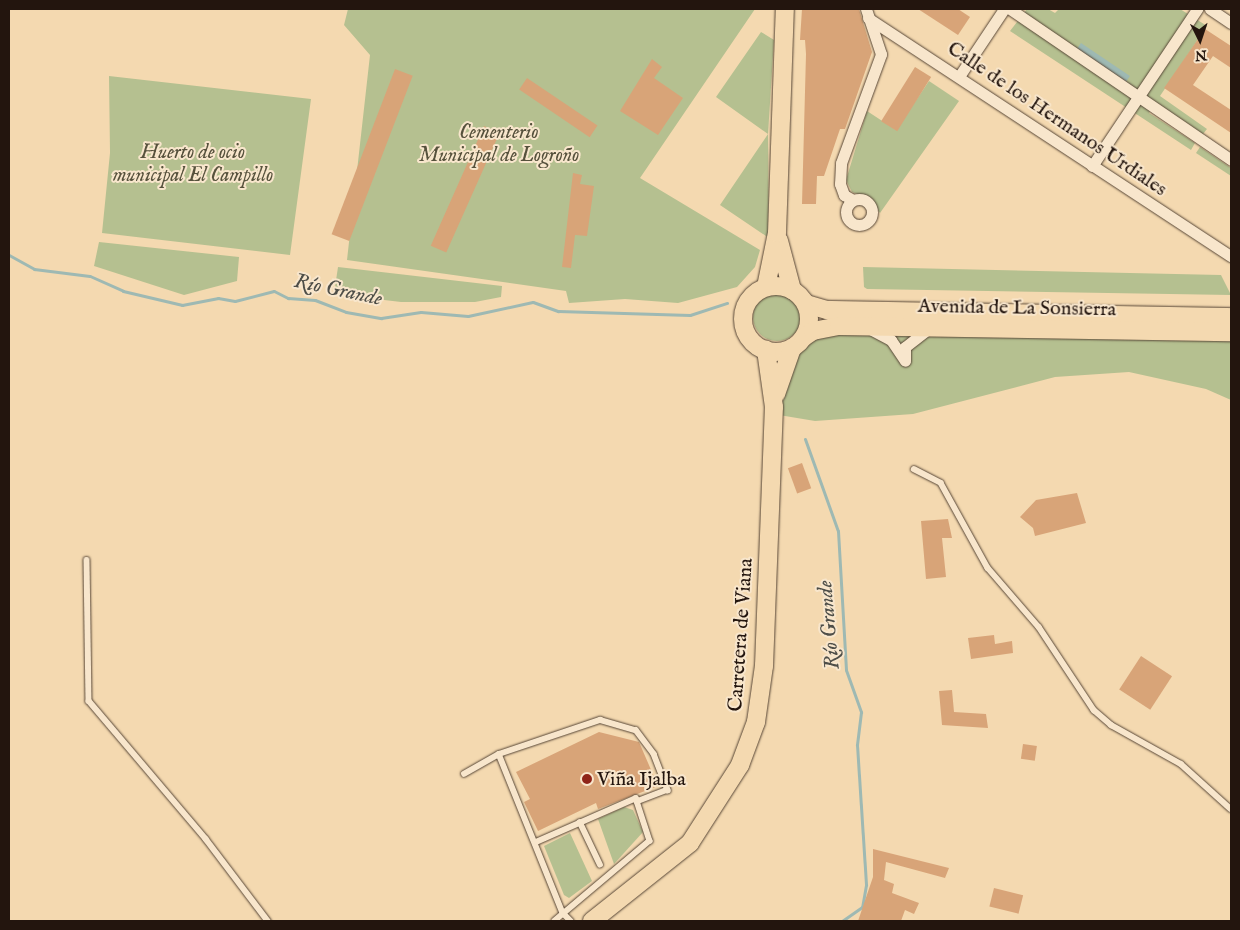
<!DOCTYPE html>
<html>
<head>
<meta charset="utf-8">
<style>
	body { margin:0 }
	#map { position:relative; width:1240px; height:930px; overflow:hidden; background:#f4d9b0; font-family:"IM FELL English",serif }
	div>[style] { position:absolute }
	.green>* { inset:0; background:#b5c090 }
	.round { border-radius:50% }
	.water>* { inset:0; background:#9eb9b3; transform-origin:0 0 }
	.stream>* { height:3px; margin:-1.5px; padding:0 1.5px; transform-origin:1.5px; border-radius:1.5px; background:#9eb9b3 }
	.building>* { inset:0; background:#d8a478; transform-origin:0 0 }
	.roads { filter:drop-shadow(0 0 1px #574636) drop-shadow(0 0 1px #574636) }
	.lane>* { height:5.5px; margin:-2.75px; padding:0 2.75px; transform-origin:2.75px; border-radius:2.75px; background:#f8e6cc }
	.street>* { height:11px; margin:-5.5px; padding:0 5.5px; transform-origin:5.5px; border-radius:5.5px; background:#f8e6cc }
	.street>.ring { margin:-5.5px; padding:0; box-sizing:content-box; background:none; border:11px solid #f8e6cc; border-radius:50% }
	.primary>* { height:18px; margin:-9px; padding:0 9px; transform-origin:9px; border-radius:9px; background:#f4d9b0 }
	.primary>.ring { margin:-9px; padding:0; box-sizing:content-box; background:none; border:18px solid #f4d9b0; border-radius:50% }
	.dots>* { width:14px; height:14px; translate:-50% -50%; box-sizing:border-box; border:2px solid #f8e6cc; border-radius:50% }
	span { translate:-50% -50%; white-space:nowrap; text-align:center; line-height:1.15; -webkit-text-stroke:4px #f8e6cc; paint-order:stroke }
	.street-label { font-size:20px; color:#23150e }
	.park-label { font-size:20px; color:#56513c; font-style:italic }
	.poi-label { font-size:20px; color:#23150e }
	.left { translate:0 -50%; text-align:left }
	.water-label { font-size:21px; color:#4e4e48; font-style:italic }
	.frame { position:absolute; inset:0; border:10px solid #23150e; pointer-events:none }
	.north { position:absolute; left:1175px; top:15px; width:50px; height:50px; -webkit-text-stroke:4px #f8e6cc; paint-order:stroke; rotate:176deg; font-size:14px; font-weight:700; line-height:20px; text-align:center; color:#23150e }
	.north::after { content:''; display:block; margin:auto; width:18px; height:22px; background:#23150e; clip-path:polygon(50% 0,100% 100%,50% 72%,0 100%) }
</style>
</head>
<body>
<div id="map">
	<div class="green">
		<i style="clip-path:polygon(348px 9px,755px 9px,640px 178px,760px 250px,755px 267px,737px 287px,678px 303px,625px 299px,569px 303px,566px 291px,347px 260px,370px 55px,344px 25px)"></i>
		<i style="clip-path:polygon(1027px 9px,1048px 9px,1055px 13px,1059px 9px,1180px 9px,1207px 26px,1160px 96px,1207px 129px,1203px 134px,1156px 102px,1149px 113px,1195px 143px,1191px 150px,1010px 31px)"></i>
		<i style="clip-path:polygon(761px 32px,774px 40px,768px 134px,769px 238px,720px 205px,768px 134px,716px 97px)"></i>
		<i style="clip-path:polygon(109px 76px,311px 99px,290px 255px,102px 233px,110px 153px)"></i>
		<i style="clip-path:polygon(929px 81px,959px 101px,880px 213px,868px 198px,852px 192px,846px 180px,867px 111px,896px 130px)"></i>
		<i style="clip-path:polygon(1200px 147px,1231px 168px,1231px 176px,1196px 153px)"></i>
		<i style="clip-path:polygon(99px 242px,239px 257px,237px 281px,184px 295px,94px 266px)"></i>
		<i style="clip-path:polygon(338px 267px,502px 286px,501px 297px,475px 302px,401px 302px,334px 294px)"></i>
		<i style="clip-path:polygon(863px 267px,1221px 275px,1231px 295px,867px 289px,864px 287px)"></i>
		<i class="round" style="left:753px;top:293px;width:48px;height:48px"></i>
		<i style="clip-path:polygon(813px 331px,1231px 332px,1231px 400px,1206px 389px,1129px 372px,1055px 377px,913px 414px,815px 421px,773px 414px,792px 348px)"></i>
		<i style="clip-path:polygon(624px 807px,633px 810px,643px 832px,614px 864px,598px 819px)"></i>
		<i style="clip-path:polygon(570px 833px,592px 881px,569px 898px,564px 895px,544px 846px)"></i>
	</div>
	<div class="water">
		<i style="left:1081px;top:43px;width:59px;height:7px;rotate:34deg"></i>
	</div>
	<div class="stream">
		<i style="left:9px;top:255px;width:29px;rotate:29deg"></i>
		<i style="left:34px;top:269px;width:56px;rotate:7.1deg"></i>
		<i style="left:90px;top:276px;width:36px;rotate:24deg"></i>
		<i style="left:123px;top:291px;width:61px;rotate:13.3deg"></i>
		<i style="left:182px;top:305px;width:37px;rotate:-11deg"></i>
		<i style="left:218px;top:298px;width:17px;rotate:10deg"></i>
		<i style="left:235px;top:301px;width:40px;rotate:-14.4deg"></i>
		<i style="left:274px;top:291px;width:16px;rotate:27deg"></i>
		<i style="left:288px;top:298px;width:27px;rotate:4deg"></i>
		<i style="left:315px;top:300px;width:33px;rotate:21deg"></i>
		<i style="left:346px;top:312px;width:36px;rotate:10deg"></i>
		<i style="left:381px;top:318px;width:40px;rotate:-8.5deg"></i>
		<i style="left:421px;top:312px;width:47px;rotate:4.9deg"></i>
		<i style="left:468px;top:316px;width:66px;rotate:-12.2deg"></i>
		<i style="left:533px;top:302px;width:27px;rotate:20deg"></i>
		<i style="left:558px;top:311px;width:132px;rotate:1.7deg"></i>
		<i style="left:690px;top:315px;width:39px;rotate:-18deg"></i>
		<i style="left:805px;top:439px;width:98px;rotate:70.3deg"></i>
		<i style="left:838px;top:531px;width:139px;rotate:86.7deg"></i>
		<i style="left:846px;top:670px;width:45px;rotate:70.3deg"></i>
		<i style="left:861px;top:712px;width:33px;rotate:97deg"></i>
		<i style="left:857px;top:745px;width:140px;rotate:86.3deg"></i>
		<i style="left:866px;top:885px;width:22px;rotate:100deg"></i>
		<i style="left:862px;top:907px;width:24px;rotate:145deg"></i>
	</div>
	<div class="building">
		<i style="clip-path:polygon(802px 9px,859px 9px,872px 52px,845px 129px,840px 129px,824px 176px,817px 176px,816px 204px,802px 204px,806px 54px,805px 40px,800px 40px)"></i>
		<i style="clip-path:polygon(918px 9px,958px 9px,970px 17px,958px 35px)"></i>
		<i style="clip-path:polygon(1205px 29px,1231px 46px,1231px 68px,1213px 56px,1193px 85px,1231px 110px,1231px 133px,1164px 88px)"></i>
		<i style="clip-path:polygon(652px 59px,662px 67px,654px 78px,683px 98px,658px 135px,620px 111px)"></i>
		<i style="left:915px;top:67px;width:19px;height:64px;rotate:32deg"></i>
		<i style="left:395px;top:69px;width:19px;height:177px;rotate:21deg"></i>
		<i style="left:527px;top:78px;width:85px;height:14px;rotate:34deg"></i>
		<i style="left:484px;top:126px;width:17px;height:131px;rotate:24deg"></i>
		<i style="clip-path:polygon(573px 173px,582px 175px,580px 184px,594px 186px,587px 236px,575px 235px,571px 268px,562px 267px)"></i>
		<i style="left:802px;top:463px;width:27px;height:15px;rotate:70deg"></i>
		<i style="clip-path:polygon(1077px 493px,1086px 523px,1035px 536px,1033px 528px,1020px 517px,1036px 500px)"></i>
		<i style="clip-path:polygon(948px 519px,952px 538px,942px 538px,946px 577px,926px 579px,921px 521px)"></i>
		<i style="clip-path:polygon(994px 635px,995px 644px,1012px 641px,1013px 653px,971px 659px,968px 638px)"></i>
		<i style="left:1141px;top:656px;width:37px;height:40px;rotate:33deg"></i>
		<i style="clip-path:polygon(952px 690px,954px 712px,986px 714px,988px 728px,942px 725px,939px 691px)"></i>
		<i style="clip-path:polygon(599px 732px,639px 742px,658px 786px,598px 809px,596px 803px,538px 831px,524px 802px,530px 799px,516px 772px)"></i>
		<i style="left:1023px;top:744px;width:14px;height:15px;rotate:8deg"></i>
		<i style="clip-path:polygon(873px 849px,949px 868px,945px 878px,886px 862px,884px 880px,894px 884px,892px 893px,919px 903px,914px 914px,905px 910px,901px 921px,858px 921px,873px 877px)"></i>
		<i style="left:994px;top:888px;width:30px;height:19px;rotate:14deg"></i>
	</div>
	<div class="roads">
		<div class="lane">
			<i style="left:914px;top:469px;width:30px;rotate:27deg"></i>
			<i style="left:941px;top:483px;width:97px;rotate:61.1deg"></i>
			<i style="left:988px;top:568px;width:78px;rotate:49.2deg"></i>
			<i style="left:1039px;top:627px;width:100px;rotate:56.5deg"></i>
			<i style="left:1094px;top:710px;width:23px;rotate:41deg"></i>
			<i style="left:1111px;top:725px;width:80px;rotate:29.1deg"></i>
			<i style="left:1181px;top:764px;width:67px;rotate:42deg"></i>
			<i style="left:87px;top:560px;width:141px;rotate:89.2deg"></i>
			<i style="left:89px;top:701px;width:181px;rotate:49.7deg"></i>
			<i style="left:206px;top:839px;width:103px;rotate:52.9deg"></i>
			<i style="left:499px;top:754px;width:171px;rotate:68.1deg"></i>
			<i style="left:563px;top:913px;width:11px;rotate:45deg"></i>
			<i style="left:464px;top:774px;width:40px;rotate:-29.7deg"></i>
			<i style="left:499px;top:754px;width:107px;rotate:-18.6deg"></i>
			<i style="left:600px;top:720px;width:37px;rotate:16deg"></i>
			<i style="left:636px;top:730px;width:30px;rotate:53deg"></i>
			<i style="left:654px;top:754px;width:39px;rotate:69deg"></i>
			<i style="left:668px;top:790px;width:33px;rotate:159deg"></i>
			<i style="left:580px;top:822px;width:47px;rotate:64.5deg"></i>
			<i style="left:536px;top:842px;width:109px;rotate:-23.7deg"></i>
			<i style="left:636px;top:798px;width:45px;rotate:72deg"></i>
			<i style="left:650px;top:841px;width:124px;rotate:139.9deg"></i>
		</div>
		<div class="street">
			<i style="left:1010px;top:9px;width:268px;rotate:34.3deg"></i>
			<i style="left:1210px;top:9px;width:25px;rotate:34deg"></i>
			<i style="left:868px;top:18px;width:434px;rotate:33.3deg"></i>
			<i style="left:960px;top:75px;width:79px;rotate:-56.3deg"></i>
			<i style="left:1092px;top:166px;width:189px;rotate:-56.2deg"></i>
			<i class="ring" style="left:846px;top:199px;width:15px;height:15px"></i>
			<i style="left:853px;top:200px;width:10px;rotate:-151deg"></i>
			<i style="left:844px;top:195px;width:12px;rotate:-110deg"></i>
			<i style="left:840px;top:184px;width:21px;rotate:-87deg"></i>
			<i style="left:841px;top:163px;width:116px;rotate:-69.8deg"></i>
			<i style="left:881px;top:54px;width:47px;rotate:-108.4deg"></i>
			<i style="left:870px;top:329px;width:24px;rotate:28deg"></i>
			<i style="left:891px;top:340px;width:25px;rotate:56deg"></i>
			<i style="left:905px;top:360px;width:13px;rotate:-90deg"></i>
			<i style="left:905px;top:347px;width:31px;rotate:-38deg"></i>
		</div>
		<div class="primary">
			<i style="left:779px;top:241px;width:51px;rotate:75.1deg"></i>
			<i class="ring" style="left:743px;top:286px;width:48px;height:48px"></i>
			<i style="left:766px;top:287px;width:55px;rotate:-78.5deg"></i>
			<i style="left:777px;top:233px;width:224px;rotate:-88deg"></i>
			<i style="left:806px;top:304px;width:22px;rotate:16deg"></i>
			<i style="left:827px;top:310px;width:404px;rotate:1deg"></i>
			<i style="left:804px;top:337px;width:11px;rotate:-34deg"></i>
			<i style="left:813px;top:331px;width:26px;rotate:-11deg"></i>
			<i style="left:839px;top:326px;width:392px;rotate:0.9deg"></i>
			<i style="left:776px;top:394px;width:49px;rotate:-70.8deg"></i>
			<i style="left:592px;top:921px;width:125px;rotate:-38.5deg"></i>
			<i style="left:690px;top:843px;width:93px;rotate:-57.3deg"></i>
			<i style="left:740px;top:765px;width:46px;rotate:-69.6deg"></i>
			<i style="left:756px;top:722px;width:57px;rotate:-81.9deg"></i>
			<i style="left:764px;top:666px;width:259px;rotate:-87.8deg"></i>
			<i style="left:774px;top:407px;width:58px;rotate:-98deg"></i>
		</div>
	</div>
	<div class="dots">
		<i style="left:587px;top:779px;background:#8f2418"></i>
	</div>
	<div class="street-label">
		<span style="left:1057px;top:119px;rotate:34deg">Calle de los Hermanos Urdiales</span>
		<span style="left:1017px;top:308px;rotate:1deg">Avenida de La Sonsierra</span>
		<span style="left:741px;top:635px;rotate:-86deg">Carretera de Viana</span>
	</div>
	<div class="park-label">
		<span style="left:499px;top:144px">Cementerio<br>Municipal de Logroño</span>
		<span style="left:193px;top:164px">Huerto de ocio<br>municipal El Campillo</span>
	</div>
	<div class="poi-label">
		<span class="left" style="left:597px;top:779px">Viña Ijalba</span>
	</div>
	<div class="water-label">
		<span style="left:338px;top:291px;rotate:12deg">Río Grande</span>
		<span style="left:830px;top:625px;rotate:-95deg">Río Grande</span>
	</div>
	<div class="frame"></div>
	<div class="north">N</div>
</div>
</body>
</html>
